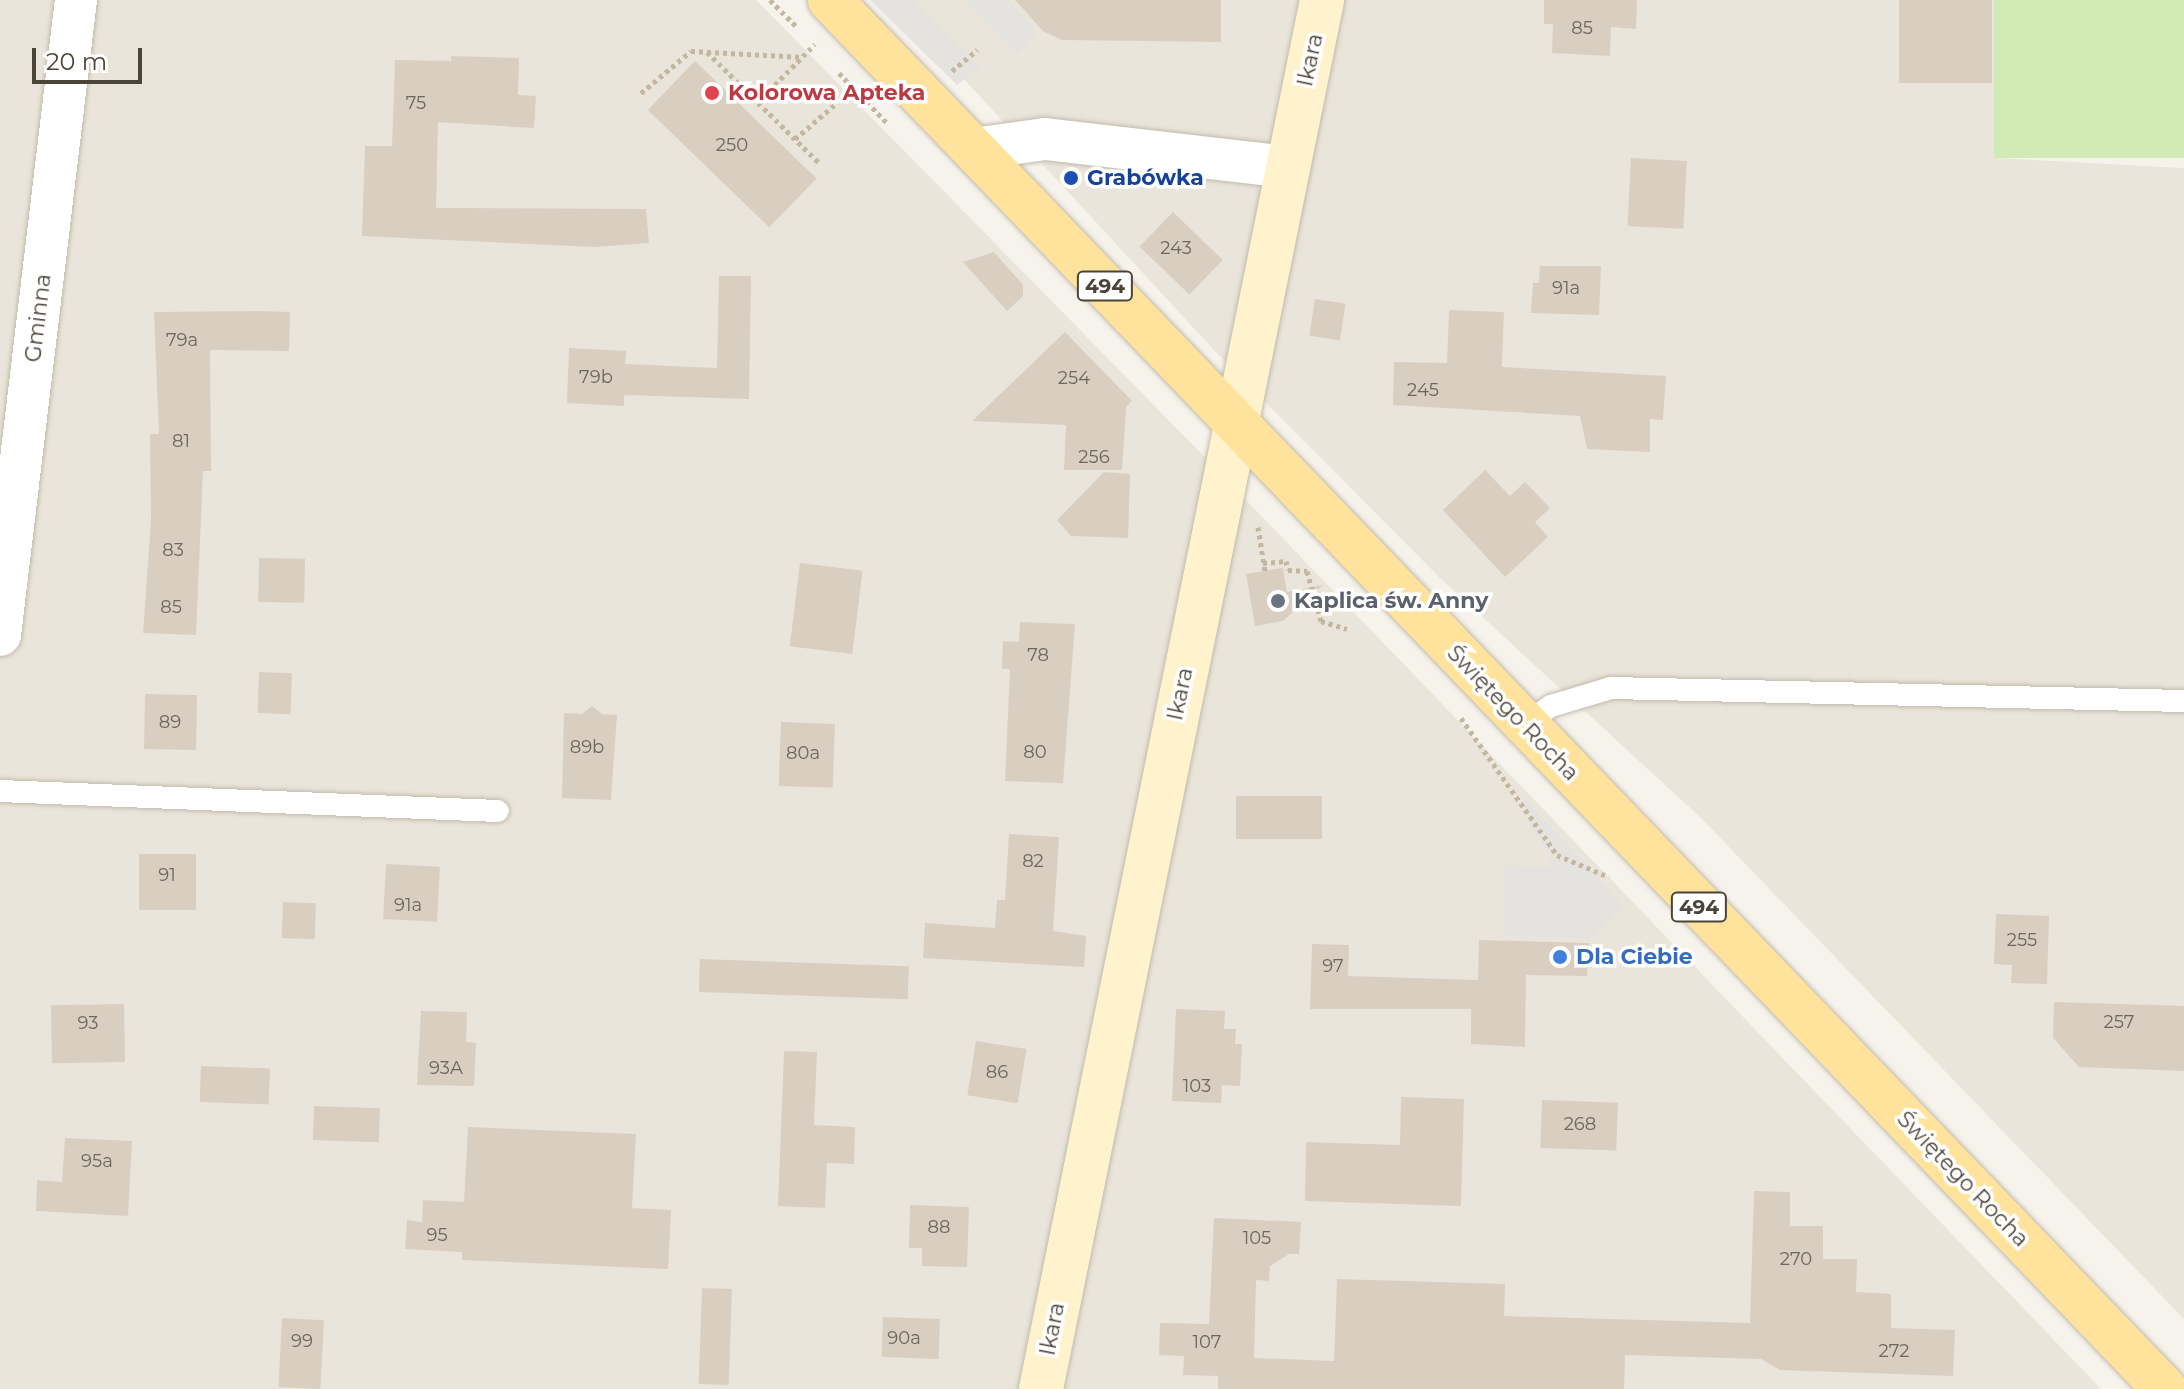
<!DOCTYPE html>
<html>
<head>
<meta charset="utf-8">
<style>
	body { margin:0 }
	#map { position:relative; width:2184px; height:1389px; overflow:hidden; background:#f6f3ec; font-family:Montserrat,sans-serif }
	div>[style] { position:absolute }
	.residential>* { inset:0; background:#eae5da }
	.green>* { inset:0; background:#d2eab5; transform-origin:0 0 }
	.parking>* { inset:0; background:#e5e3e0 }
	.building>* { inset:0; background:#d8cfc1; transform-origin:0 0 }
	.path>* { height:5px; margin-top:-2.5px; transform-origin:0; background:repeating-linear-gradient(90deg,#c4b79f 0 4px,transparent 0 8px) }
	.roads { filter:drop-shadow(0 0 2px #c2bbae) drop-shadow(0 0 2px #c2bbae) }
	.lane>* { height:22px; margin:-11px; padding:0 11px; transform-origin:11px; border-radius:11px; background:#fff }
	.street>* { height:42px; margin:-21px; padding:0 21px; transform-origin:21px; border-radius:21px; background:#fff }
	.secondary>* { height:44px; margin:-22px; padding:0 22px; transform-origin:22px; border-radius:22px; background:#fff3cd }
	.primary>* { height:44px; margin:-22px; padding:0 22px; transform-origin:22px; border-radius:22px; background:#ffe39c }
	.dots>* { width:22px; height:22px; translate:-50% -50%; box-sizing:border-box; border:4px solid #fff; border-radius:50% }
	span { translate:-50% -50%; white-space:nowrap; text-align:center; line-height:1.15; -webkit-text-stroke:7px #fff; paint-order:stroke }
	.number-label { font-size:18px; color:#6e675b }
	.number-label span { -webkit-text-stroke-width:0 }
	.shield-label span { padding:2px 6px; background:#fff; border:2px solid; border-radius:6px; -webkit-text-stroke-width:0 }
	.shield-label { font-size:20px; color:#4b4439; font-weight:700 }
	.street-label { font-size:22px; color:#4b4439 }
	.health-label { font-size:22px; color:#be3a42; font-weight:700 }
	.left { translate:0 -50%; text-align:left }
	.transit-label { font-size:22px; color:#164399; font-weight:700 }
	.worship-label { font-size:22px; color:#5b616d; font-weight:700 }
	.shop-label { font-size:22px; color:#366cbe; font-weight:700 }
	.scale { position:absolute; left:32px; top:48px; width:110px; height:36px; box-sizing:border-box; border:4px solid #4b4439; border-top:0; padding-left:10px; font-size:24px; line-height:28px; white-space:nowrap; color:#4b4439; -webkit-text-stroke:6px #fff; paint-order:stroke }
</style>
</head>
<body>
<div id="map">
	<div class="residential">
		<i style="clip-path:polygon(0 0,756px 0,1193px 445px,2101px 1389px,0 1389px)"></i>
		<i style="clip-path:polygon(891px 0,1994px 0,1995px 158px,2184px 168px,2184px 1319px,1701px 818px,1439px 577px,1213px 349px)"></i>
	</div>
	<div class="green">
		<i style="left:1994px;top:0;width:190px;height:158px"></i>
	</div>
	<div class="parking">
		<i style="clip-path:polygon(870px 0,913px 0,980px 67px,957px 85px)"></i>
		<i style="clip-path:polygon(964px 0,1008px 0,1038px 33px,1017px 54px)"></i>
		<i style="clip-path:polygon(1524px 798px,1624px 906px,1590px 939px,1503px 935px,1503px 865px,1551px 867px,1550px 856px,1530px 827px)"></i>
	</div>
	<div class="building">
		<i style="clip-path:polygon(1015px 0,1221px 0,1221px 42px,1062px 40px,1043px 31px)"></i>
		<i style="clip-path:polygon(1544px 0,1637px 0,1636px 29px,1611px 27px,1610px 56px,1552px 53px,1553px 24px,1544px 24px)"></i>
		<i style="left:1899px;top:0;width:93px;height:83px"></i>
		<i style="clip-path:polygon(451px 56px,519px 58px,518px 95px,536px 96px,534px 128px,438px 122px,436px 208px,646px 209px,649px 243px,594px 247px,362px 236px,365px 146px,392px 146px,395px 60px,451px 61px)"></i>
		<i style="left:695px;top:61px;width:169px;height:68px;rotate:44deg"></i>
		<i style="left:1631px;top:158px;width:56px;height:68px;rotate:3deg"></i>
		<i style="left:1173px;top:212px;width:69px;height:48px;rotate:44deg"></i>
		<i style="clip-path:polygon(994px 252px,1023px 285px,1023px 296px,1007px 311px,963px 262px)"></i>
		<i style="clip-path:polygon(1540px 266px,1601px 266px,1599px 315px,1531px 313px,1533px 283px,1539px 283px)"></i>
		<i style="clip-path:polygon(719px 276px,751px 276px,749px 399px,624px 395px,624px 406px,567px 403px,569px 348px,626px 351px,625px 364px,717px 368px)"></i>
		<i style="left:1315px;top:299px;width:31px;height:37px;rotate:9deg"></i>
		<i style="clip-path:polygon(1449px 310px,1504px 312px,1502px 367px,1666px 376px,1663px 420px,1650px 419px,1650px 452px,1587px 449px,1580px 416px,1393px 405px,1394px 362px,1447px 363px)"></i>
		<i style="clip-path:polygon(260px 311px,290px 312px,289px 351px,210px 350px,211px 471px,203px 471px,196px 635px,143px 633px,151px 520px,150px 434px,159px 434px,154px 312px)"></i>
		<i style="clip-path:polygon(1065px 332px,1132px 401px,1126px 407px,1122px 470px,1064px 470px,1066px 425px,972px 421px)"></i>
		<i style="clip-path:polygon(1485px 470px,1510px 496px,1525px 482px,1550px 508px,1535px 522px,1548px 537px,1505px 577px,1443px 510px)"></i>
		<i style="clip-path:polygon(1104px 472px,1130px 474px,1128px 538px,1071px 536px,1057px 520px)"></i>
		<i style="left:259px;top:558px;width:46px;height:44px;rotate:1deg"></i>
		<i style="left:800px;top:563px;width:63px;height:84px;rotate:7deg"></i>
		<i style="clip-path:polygon(1283px 568px,1287px 592px,1323px 585px,1283px 621px,1255px 626px,1246px 574px)"></i>
		<i style="clip-path:polygon(1020px 622px,1075px 624px,1063px 783px,1005px 781px,1010px 669px,1002px 669px,1003px 641px,1019px 642px)"></i>
		<i style="left:259px;top:672px;width:33px;height:41px;rotate:2deg"></i>
		<i style="left:145px;top:694px;width:52px;height:55px;rotate:1deg"></i>
		<i style="clip-path:polygon(592px 706px,602px 714px,617px 715px,611px 800px,562px 798px,564px 713px,582px 714px)"></i>
		<i style="left:781px;top:722px;width:54px;height:64px;rotate:2deg"></i>
		<i style="left:1236px;top:796px;width:86px;height:43px"></i>
		<i style="clip-path:polygon(1009px 834px,1059px 837px,1053px 931px,1086px 936px,1084px 967px,923px 958px,925px 923px,995px 928px,997px 900px,1005px 900px)"></i>
		<i style="left:139px;top:854px;width:57px;height:56px"></i>
		<i style="left:386px;top:864px;width:54px;height:55px;rotate:3deg"></i>
		<i style="left:283px;top:902px;width:33px;height:36px;rotate:2deg"></i>
		<i style="clip-path:polygon(1996px 914px,2049px 916px,2047px 984px,2011px 983px,2012px 965px,1994px 964px)"></i>
		<i style="clip-path:polygon(1479px 940px,1589px 943px,1587px 976px,1526px 975px,1525px 1047px,1471px 1044px,1471px 1009px,1310px 1009px,1312px 944px,1349px 945px,1348px 976px,1478px 980px)"></i>
		<i style="left:700px;top:959px;width:209px;height:33px;rotate:2deg"></i>
		<i style="clip-path:polygon(2054px 1002px,2184px 1006px,2184px 1071px,2079px 1067px,2053px 1038px)"></i>
		<i style="left:124px;top:1004px;width:58px;height:73px;rotate:89deg"></i>
		<i style="clip-path:polygon(1176px 1009px,1225px 1011px,1224px 1029px,1236px 1029px,1235px 1044px,1242px 1044px,1240px 1086px,1222px 1085px,1221px 1103px,1172px 1101px)"></i>
		<i style="clip-path:polygon(421px 1011px,467px 1012px,466px 1042px,476px 1043px,474px 1086px,417px 1085px)"></i>
		<i style="left:976px;top:1041px;width:51px;height:55px;rotate:9deg"></i>
		<i style="clip-path:polygon(784px 1051px,817px 1052px,814px 1125px,855px 1127px,854px 1164px,827px 1163px,825px 1208px,778px 1206px)"></i>
		<i style="left:201px;top:1066px;width:69px;height:36px;rotate:2deg"></i>
		<i style="clip-path:polygon(1401px 1097px,1464px 1099px,1461px 1206px,1305px 1201px,1306px 1142px,1400px 1145px)"></i>
		<i style="left:1542px;top:1100px;width:76px;height:48px;rotate:2deg"></i>
		<i style="left:314px;top:1106px;width:66px;height:34px;rotate:2deg"></i>
		<i style="clip-path:polygon(468px 1127px,636px 1134px,632px 1208px,671px 1210px,668px 1269px,462px 1260px,462px 1252px,405px 1249px,407px 1220px,422px 1222px,423px 1200px,464px 1202px)"></i>
		<i style="clip-path:polygon(65px 1138px,132px 1141px,128px 1216px,36px 1211px,37px 1180px,62px 1182px)"></i>
		<i style="clip-path:polygon(1754px 1191px,1790px 1192px,1790px 1226px,1823px 1226px,1823px 1259px,1857px 1259px,1856px 1292px,1891px 1294px,1891px 1328px,1955px 1330px,1953px 1376px,1780px 1370px,1761px 1359px,1625px 1355px,1624px 1389px,1218px 1389px,1218px 1376px,1183px 1375px,1184px 1356px,1159px 1355px,1160px 1323px,1209px 1324px,1214px 1218px,1301px 1222px,1299px 1254px,1289px 1254px,1270px 1266px,1269px 1281px,1256px 1280px,1254px 1358px,1334px 1361px,1337px 1279px,1505px 1284px,1504px 1316px,1750px 1323px)"></i>
		<i style="clip-path:polygon(910px 1205px,969px 1207px,967px 1267px,922px 1266px,922px 1248px,909px 1248px)"></i>
		<i style="left:702px;top:1288px;width:30px;height:96px;rotate:2deg"></i>
		<i style="left:883px;top:1317px;width:57px;height:40px;rotate:2deg"></i>
		<i style="left:282px;top:1318px;width:42px;height:69px;rotate:3deg"></i>
	</div>
	<div class="path">
		<i style="left:770px;top:0;width:38px;rotate:45deg"></i>
		<i style="left:707px;top:52px;width:158px;rotate:44.7deg"></i>
		<i style="left:952px;top:71px;width:33px;rotate:-40deg"></i>
		<i style="left:839px;top:73px;width:72px;rotate:46.1deg"></i>
		<i style="left:641px;top:93px;width:65px;rotate:-40deg"></i>
		<i style="left:691px;top:51px;width:112px;rotate:3.1deg"></i>
		<i style="left:758px;top:102px;width:81px;rotate:-45.5deg"></i>
		<i style="left:795px;top:139px;width:77px;rotate:-40.8deg"></i>
		<i style="left:1258px;top:527px;width:45px;rotate:81deg"></i>
		<i style="left:1263px;top:563px;width:23px;rotate:-5deg"></i>
		<i style="left:1286px;top:561px;width:9px;rotate:77deg"></i>
		<i style="left:1288px;top:570px;width:19px;rotate:3deg"></i>
		<i style="left:1307px;top:571px;width:52px;rotate:74.4deg"></i>
		<i style="left:1321px;top:621px;width:27px;rotate:17deg"></i>
		<i style="left:1461px;top:718px;width:167px;rotate:55deg"></i>
		<i style="left:1557px;top:855px;width:56px;rotate:22.9deg"></i>
	</div>
	<div class="roads">
		<div class="lane">
			<i style="left:1525px;top:724px;width:32px;rotate:-35deg"></i>
			<i style="left:1551px;top:706px;width:63px;rotate:-16.7deg"></i>
			<i style="left:1611px;top:688px;width:573px;rotate:1.3deg"></i>
			<i style="left:0;top:791px;width:498px;rotate:2.3deg"></i>
		</div>
		<div class="street">
			<i style="left:973px;top:149px;width:73px;rotate:-7.9deg"></i>
			<i style="left:1045px;top:139px;width:245px;rotate:6.6deg"></i>
			<i style="left:0;top:635px;width:640px;rotate:-83.18deg"></i>
		</div>
		<div class="secondary">
			<i style="left:1041px;top:1389px;width:1417px;rotate:-78.56deg"></i>
		</div>
		<div class="primary">
			<i style="left:830px;top:0;width:1927px;rotate:46.14deg"></i>
		</div>
	</div>
	<div class="dots">
		<i style="left:712px;top:93px;background:#e0444e"></i>
		<i style="left:1071px;top:178px;background:#1a4fb4"></i>
		<i style="left:1278px;top:601px;background:#6b7280"></i>
		<i style="left:1560px;top:957px;background:#3f7fe0"></i>
	</div>
	<div class="number-label">
		<span style="left:1582px;top:28px">85</span>
		<span style="left:416px;top:103px">75</span>
		<span style="left:732px;top:145px">250</span>
		<span style="left:1176px;top:248px">243</span>
		<span style="left:1566px;top:288px">91a</span>
		<span style="left:182px;top:340px">79a</span>
		<span style="left:596px;top:377px">79b</span>
		<span style="left:1074px;top:378px">254</span>
		<span style="left:1423px;top:390px">245</span>
		<span style="left:181px;top:441px">81</span>
		<span style="left:1094px;top:457px">256</span>
		<span style="left:173px;top:550px">83</span>
		<span style="left:171px;top:607px">85</span>
		<span style="left:1038px;top:655px">78</span>
		<span style="left:170px;top:722px">89</span>
		<span style="left:587px;top:747px">89b</span>
		<span style="left:1035px;top:752px">80</span>
		<span style="left:803px;top:753px">80a</span>
		<span style="left:1033px;top:861px">82</span>
		<span style="left:167px;top:875px">91</span>
		<span style="left:408px;top:905px">91a</span>
		<span style="left:2022px;top:940px">255</span>
		<span style="left:1333px;top:966px">97</span>
		<span style="left:2119px;top:1022px">257</span>
		<span style="left:88px;top:1023px">93</span>
		<span style="left:446px;top:1068px">93A</span>
		<span style="left:997px;top:1072px">86</span>
		<span style="left:1197px;top:1086px">103</span>
		<span style="left:1580px;top:1124px">268</span>
		<span style="left:97px;top:1161px">95a</span>
		<span style="left:939px;top:1227px">88</span>
		<span style="left:437px;top:1235px">95</span>
		<span style="left:1257px;top:1238px">105</span>
		<span style="left:1796px;top:1259px">270</span>
		<span style="left:904px;top:1338px">90a</span>
		<span style="left:302px;top:1341px">99</span>
		<span style="left:1207px;top:1342px">107</span>
		<span style="left:1894px;top:1351px">272</span>
	</div>
	<div class="shield-label">
		<span style="left:1105px;top:286px">494</span>
		<span style="left:1699px;top:907px">494</span>
	</div>
	<div class="street-label">
		<span style="left:1310px;top:60px;rotate:-78deg">Ikara</span>
		<span style="left:38px;top:318px;rotate:-83deg">Gminna</span>
		<span style="left:1180px;top:694px;rotate:-78deg">Ikara</span>
		<span style="left:1513px;top:713px;rotate:46deg">Świętego Rocha</span>
		<span style="left:1963px;top:1179px;rotate:46deg">Świętego Rocha</span>
		<span style="left:1052px;top:1329px;rotate:-79deg">Ikara</span>
	</div>
	<div class="health-label">
		<span class="left" style="left:728px;top:93px">Kolorowa Apteka</span>
	</div>
	<div class="transit-label">
		<span class="left" style="left:1087px;top:178px">Grabówka</span>
	</div>
	<div class="worship-label">
		<span class="left" style="left:1294px;top:601px">Kaplica św. Anny</span>
	</div>
	<div class="shop-label">
		<span class="left" style="left:1576px;top:957px">Dla Ciebie</span>
	</div>
	<div class="scale">20 m</div>
</div>
</body>
</html>
